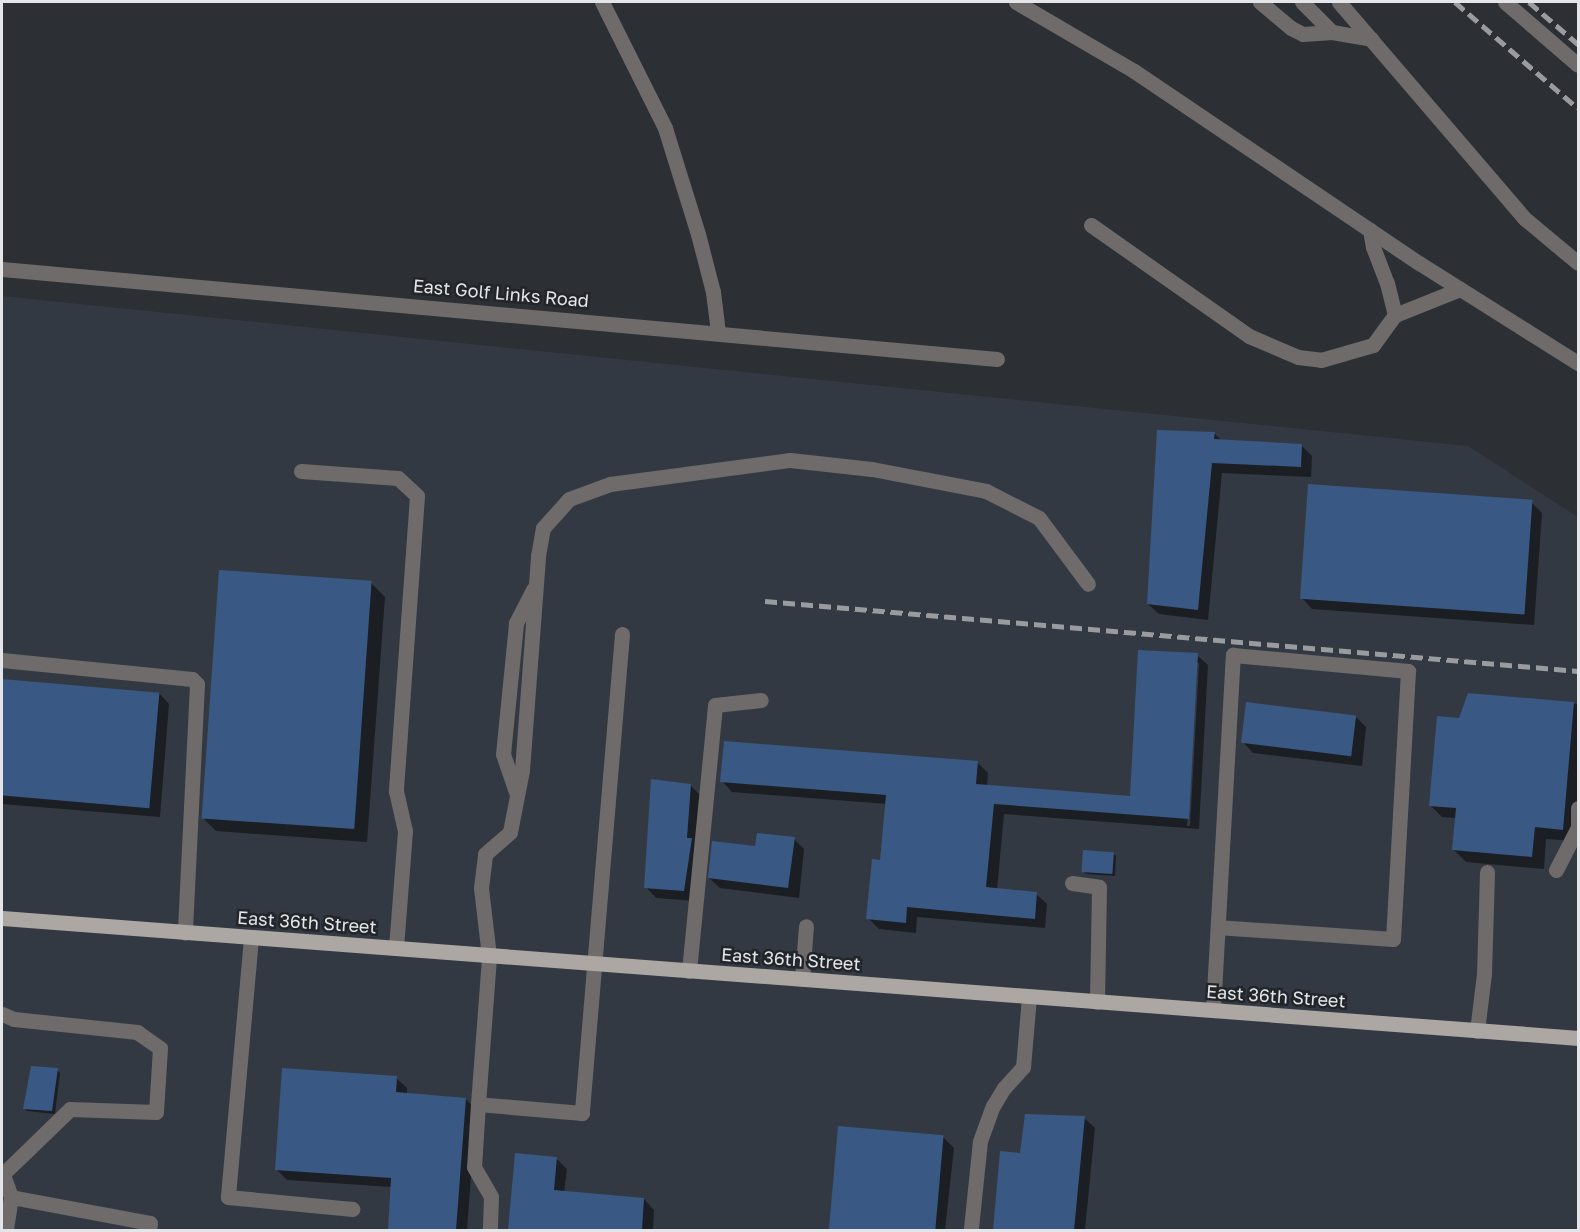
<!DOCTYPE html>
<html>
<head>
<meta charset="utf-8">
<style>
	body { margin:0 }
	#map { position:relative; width:1580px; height:1232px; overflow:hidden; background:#2c2f33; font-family:"Golos Text",sans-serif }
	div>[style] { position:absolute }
	.built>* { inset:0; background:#333942 }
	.shadow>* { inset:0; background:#0007 }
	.building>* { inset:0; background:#3a5884; transform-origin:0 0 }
	.minor>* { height:15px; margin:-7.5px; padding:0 7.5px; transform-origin:7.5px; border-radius:7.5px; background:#6e6b6a }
	.major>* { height:15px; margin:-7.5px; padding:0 7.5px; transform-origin:7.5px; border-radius:7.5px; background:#ada7a4 }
	.rail>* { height:4.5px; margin-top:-2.25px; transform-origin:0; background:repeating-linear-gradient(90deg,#999b9e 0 12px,transparent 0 18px) }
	span { translate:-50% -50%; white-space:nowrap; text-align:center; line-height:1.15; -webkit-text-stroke:5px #222529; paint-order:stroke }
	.street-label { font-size:18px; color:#e3e5e8 }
	.frame { position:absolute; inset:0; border:3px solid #e3e5e8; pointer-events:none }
</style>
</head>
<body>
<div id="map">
	<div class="built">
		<i style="clip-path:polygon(2px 296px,1468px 446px,1578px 517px,1578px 1230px,2px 1230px)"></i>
	</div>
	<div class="shadow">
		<i style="clip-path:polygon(1214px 433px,1222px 441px,1301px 445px,1312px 456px,1311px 477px,1222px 473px,1208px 620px,1159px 614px,1148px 604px)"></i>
		<i style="clip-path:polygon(1531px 502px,1542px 513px,1534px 625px,1312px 609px,1302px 598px)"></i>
		<i style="clip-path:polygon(371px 583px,385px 597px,367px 842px,216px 831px,202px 817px)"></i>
		<i style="clip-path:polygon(evenodd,1197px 655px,1208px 665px,1199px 829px,1004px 814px,997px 890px,1036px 894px,1047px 904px,1045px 928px,917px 917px,916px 933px,879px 929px,868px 918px,882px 861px,887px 804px,732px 792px,722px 781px,977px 762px,988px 773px,987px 786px,1131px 797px,1197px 655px,1196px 663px,1199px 663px,1190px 826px,1187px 826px,1196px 663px)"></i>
		<i style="clip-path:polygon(2px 681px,159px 693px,169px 704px,160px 817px,2px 804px)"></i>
		<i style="clip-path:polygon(1469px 694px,1578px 704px,1578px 820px,1574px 841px,1546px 839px,1544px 869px,1466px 862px,1454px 850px,1456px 818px,1442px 817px,1430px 805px)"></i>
		<i style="clip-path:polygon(1356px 717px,1366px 727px,1362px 766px,1253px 753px,1243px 742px)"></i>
		<i style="clip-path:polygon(690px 785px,701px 796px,695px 901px,656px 898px,646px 887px)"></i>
		<i style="clip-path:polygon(794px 839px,804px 849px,799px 898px,720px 888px,709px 878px,756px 848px)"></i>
		<i style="clip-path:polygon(1113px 853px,1116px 856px,1115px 876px,1086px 874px,1083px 871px)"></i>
		<i style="clip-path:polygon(57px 1070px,60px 1073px,55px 1114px,27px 1111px,24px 1108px)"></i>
		<i style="clip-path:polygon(396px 1078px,407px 1088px,407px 1095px,466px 1099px,476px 1110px,467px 1230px,389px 1230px,392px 1187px,287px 1180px,276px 1169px)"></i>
		<i style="clip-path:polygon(1084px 1118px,1095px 1128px,1085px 1230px,995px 1230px,1001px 1153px,1022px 1155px)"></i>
		<i style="clip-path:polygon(839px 1128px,943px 1137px,954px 1148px,945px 1230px,832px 1230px)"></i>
		<i style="clip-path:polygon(516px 1155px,556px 1158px,567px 1169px,564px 1193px,644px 1199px,654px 1210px,653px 1230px,510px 1230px)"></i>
	</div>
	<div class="building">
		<i style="clip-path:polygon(1157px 430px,1215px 432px,1214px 439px,1302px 444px,1301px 467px,1212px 463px,1198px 610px,1147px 604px)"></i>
		<i style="left:1308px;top:484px;width:225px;height:115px;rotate:4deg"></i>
		<i style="left:219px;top:570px;width:153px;height:249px;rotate:4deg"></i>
		<i style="clip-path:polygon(1138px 650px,1198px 653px,1189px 819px,994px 804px,986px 887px,1037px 892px,1035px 919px,907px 907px,906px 923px,866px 919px,872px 859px,880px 860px,886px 795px,720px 782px,724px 741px,978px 761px,976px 784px,1130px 796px)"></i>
		<i style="left:2px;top:679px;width:158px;height:116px;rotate:5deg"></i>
		<i style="clip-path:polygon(1468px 693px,1574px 702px,1563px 830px,1535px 827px,1532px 857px,1452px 850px,1456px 808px,1429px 806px,1437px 716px,1459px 718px)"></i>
		<i style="left:1246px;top:702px;width:111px;height:41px;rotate:7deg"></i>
		<i style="clip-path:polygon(651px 779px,691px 784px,687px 838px,692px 838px,684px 891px,644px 888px)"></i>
		<i style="clip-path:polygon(757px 833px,795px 837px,788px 888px,708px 878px,712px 841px,755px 846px)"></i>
		<i style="left:1083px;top:850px;width:31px;height:22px;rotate:4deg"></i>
		<i style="clip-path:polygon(31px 1066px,58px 1068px,52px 1111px,23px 1109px)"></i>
		<i style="clip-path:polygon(282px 1068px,397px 1076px,396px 1092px,466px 1098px,456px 1230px,388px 1230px,391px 1178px,275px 1170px)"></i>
		<i style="clip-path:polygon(1025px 1114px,1085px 1116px,1074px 1230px,993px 1230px,1000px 1151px,1020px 1153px)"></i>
		<i style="left:838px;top:1126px;width:106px;height:104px;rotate:5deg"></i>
		<i style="clip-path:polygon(515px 1153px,557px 1157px,554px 1190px,644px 1198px,642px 1230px,508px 1230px)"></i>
	</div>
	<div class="minor">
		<i style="left:602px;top:2px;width:141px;rotate:63.4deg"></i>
		<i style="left:665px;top:128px;width:111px;rotate:72.7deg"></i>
		<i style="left:698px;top:234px;width:60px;rotate:75.5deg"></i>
		<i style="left:713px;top:292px;width:40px;rotate:82.9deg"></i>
		<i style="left:1016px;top:2px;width:137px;rotate:30.3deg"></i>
		<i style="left:1134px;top:71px;width:344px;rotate:34deg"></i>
		<i style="left:1419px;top:263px;width:188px;rotate:32.2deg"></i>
		<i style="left:1260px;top:2px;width:40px;rotate:40deg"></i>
		<i style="left:1291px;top:28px;width:13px;rotate:27deg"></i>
		<i style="left:1303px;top:34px;width:29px;rotate:-4deg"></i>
		<i style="left:1332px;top:32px;width:40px;rotate:10deg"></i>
		<i style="left:1302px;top:2px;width:42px;rotate:45deg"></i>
		<i style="left:1339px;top:2px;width:284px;rotate:49.4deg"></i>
		<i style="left:1524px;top:218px;width:70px;rotate:39.8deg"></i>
		<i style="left:1505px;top:2px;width:96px;rotate:40.8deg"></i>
		<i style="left:1091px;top:225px;width:193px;rotate:35.1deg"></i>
		<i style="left:1249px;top:336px;width:53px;rotate:23.2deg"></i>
		<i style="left:1298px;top:357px;width:23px;rotate:7deg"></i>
		<i style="left:1321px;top:360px;width:54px;rotate:-16.1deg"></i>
		<i style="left:1373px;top:345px;width:37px;rotate:-54deg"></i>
		<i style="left:1395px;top:315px;width:70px;rotate:-21.8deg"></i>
		<i style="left:1370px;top:230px;width:17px;rotate:80deg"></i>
		<i style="left:1373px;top:247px;width:39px;rotate:69deg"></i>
		<i style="left:1387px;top:283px;width:33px;rotate:76deg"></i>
		<i style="left:2px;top:269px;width:999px;rotate:5.17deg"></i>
		<i style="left:301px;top:471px;width:97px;rotate:4.1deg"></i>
		<i style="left:398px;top:478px;width:26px;rotate:43deg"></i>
		<i style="left:417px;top:496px;width:296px;rotate:94.1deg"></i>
		<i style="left:396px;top:791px;width:41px;rotate:77.3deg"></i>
		<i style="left:405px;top:831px;width:117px;rotate:94.4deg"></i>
		<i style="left:622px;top:634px;width:481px;rotate:94.8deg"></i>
		<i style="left:582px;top:1113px;width:104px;rotate:-175.1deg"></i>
		<i style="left:478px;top:1104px;width:148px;rotate:-85.7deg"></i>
		<i style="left:489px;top:956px;width:68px;rotate:-96.7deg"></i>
		<i style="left:481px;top:888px;width:34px;rotate:-83deg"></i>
		<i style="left:485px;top:854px;width:33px;rotate:-41deg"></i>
		<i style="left:510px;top:832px;width:63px;rotate:-79deg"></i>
		<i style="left:522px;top:770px;width:215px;rotate:-85.7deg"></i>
		<i style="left:538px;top:556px;width:28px;rotate:-80deg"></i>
		<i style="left:543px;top:528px;width:39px;rotate:-48deg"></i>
		<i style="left:569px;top:499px;width:44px;rotate:-20.1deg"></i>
		<i style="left:610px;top:484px;width:182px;rotate:-7.6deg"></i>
		<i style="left:790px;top:460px;width:82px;rotate:6.3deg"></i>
		<i style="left:872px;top:469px;width:116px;rotate:10.9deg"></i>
		<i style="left:986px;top:491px;width:59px;rotate:27deg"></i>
		<i style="left:1039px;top:518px;width:82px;rotate:53.4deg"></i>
		<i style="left:2px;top:660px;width:191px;rotate:5.7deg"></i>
		<i style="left:192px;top:679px;width:7px;rotate:45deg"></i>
		<i style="left:197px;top:684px;width:249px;rotate:92.8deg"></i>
		<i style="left:516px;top:792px;width:40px;rotate:-108.9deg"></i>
		<i style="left:503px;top:754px;width:132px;rotate:-84.3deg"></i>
		<i style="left:516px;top:623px;width:38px;rotate:-63deg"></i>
		<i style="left:1578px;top:808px;width:21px;rotate:90deg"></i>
		<i style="left:1556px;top:870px;width:46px;rotate:-62.9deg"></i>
		<i style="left:1072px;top:883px;width:27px;rotate:8deg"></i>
		<i style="left:1099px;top:887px;width:115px;rotate:91deg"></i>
		<i style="left:251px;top:938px;width:260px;rotate:95.1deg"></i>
		<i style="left:228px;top:1197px;width:125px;rotate:5.5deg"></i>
		<i style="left:689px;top:971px;width:267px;rotate:-84.4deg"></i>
		<i style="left:715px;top:705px;width:46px;rotate:-6.2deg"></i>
		<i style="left:802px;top:979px;width:53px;rotate:-85.7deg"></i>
		<i style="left:1213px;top:1010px;width:356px;rotate:-86.8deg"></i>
		<i style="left:1233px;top:655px;width:176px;rotate:5.2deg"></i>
		<i style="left:1408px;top:671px;width:268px;rotate:93.2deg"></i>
		<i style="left:1393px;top:939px;width:174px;rotate:-176.1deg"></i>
		<i style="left:2px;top:1014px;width:13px;rotate:23deg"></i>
		<i style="left:14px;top:1019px;width:124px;rotate:6deg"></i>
		<i style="left:137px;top:1032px;width:28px;rotate:35deg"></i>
		<i style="left:160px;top:1048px;width:64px;rotate:93.6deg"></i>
		<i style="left:156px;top:1112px;width:86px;rotate:-178deg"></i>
		<i style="left:70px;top:1109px;width:93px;rotate:135.9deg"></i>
		<i style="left:1477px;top:1031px;width:57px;rotate:-83deg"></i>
		<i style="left:1484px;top:974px;width:102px;rotate:-88.3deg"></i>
		<i style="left:478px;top:1104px;width:63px;rotate:93.6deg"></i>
		<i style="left:474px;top:1167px;width:34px;rotate:60deg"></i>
		<i style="left:491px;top:1197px;width:33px;rotate:92deg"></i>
		<i style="left:2px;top:1172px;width:27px;rotate:70deg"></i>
		<i style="left:11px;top:1197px;width:33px;rotate:99deg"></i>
		<i style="left:11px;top:1197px;width:141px;rotate:10.6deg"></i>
		<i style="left:150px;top:1223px;width:7px;rotate:98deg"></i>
		<i style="left:971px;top:1228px;width:87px;rotate:-84.1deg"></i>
		<i style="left:980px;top:1141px;width:37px;rotate:-70deg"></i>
		<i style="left:993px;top:1106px;width:21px;rotate:-59deg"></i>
		<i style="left:1004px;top:1088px;width:28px;rotate:-48deg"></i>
		<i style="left:1023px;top:1067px;width:70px;rotate:-85.1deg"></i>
	</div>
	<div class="major">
		<i style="left:2px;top:918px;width:1581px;rotate:4.35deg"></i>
	</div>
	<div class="rail">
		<i style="left:1455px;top:2px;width:162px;rotate:40.8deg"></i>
		<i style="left:1529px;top:2px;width:65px;rotate:40.6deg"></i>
		<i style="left:765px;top:601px;width:816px;rotate:4.92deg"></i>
	</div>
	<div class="street-label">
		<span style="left:501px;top:293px;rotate:5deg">East Golf Links Road</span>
		<span style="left:307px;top:922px;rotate:4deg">East 36th Street</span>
		<span style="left:791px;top:959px;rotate:4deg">East 36th Street</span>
		<span style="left:1276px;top:996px;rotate:4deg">East 36th Street</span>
	</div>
	<div class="frame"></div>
</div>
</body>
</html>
